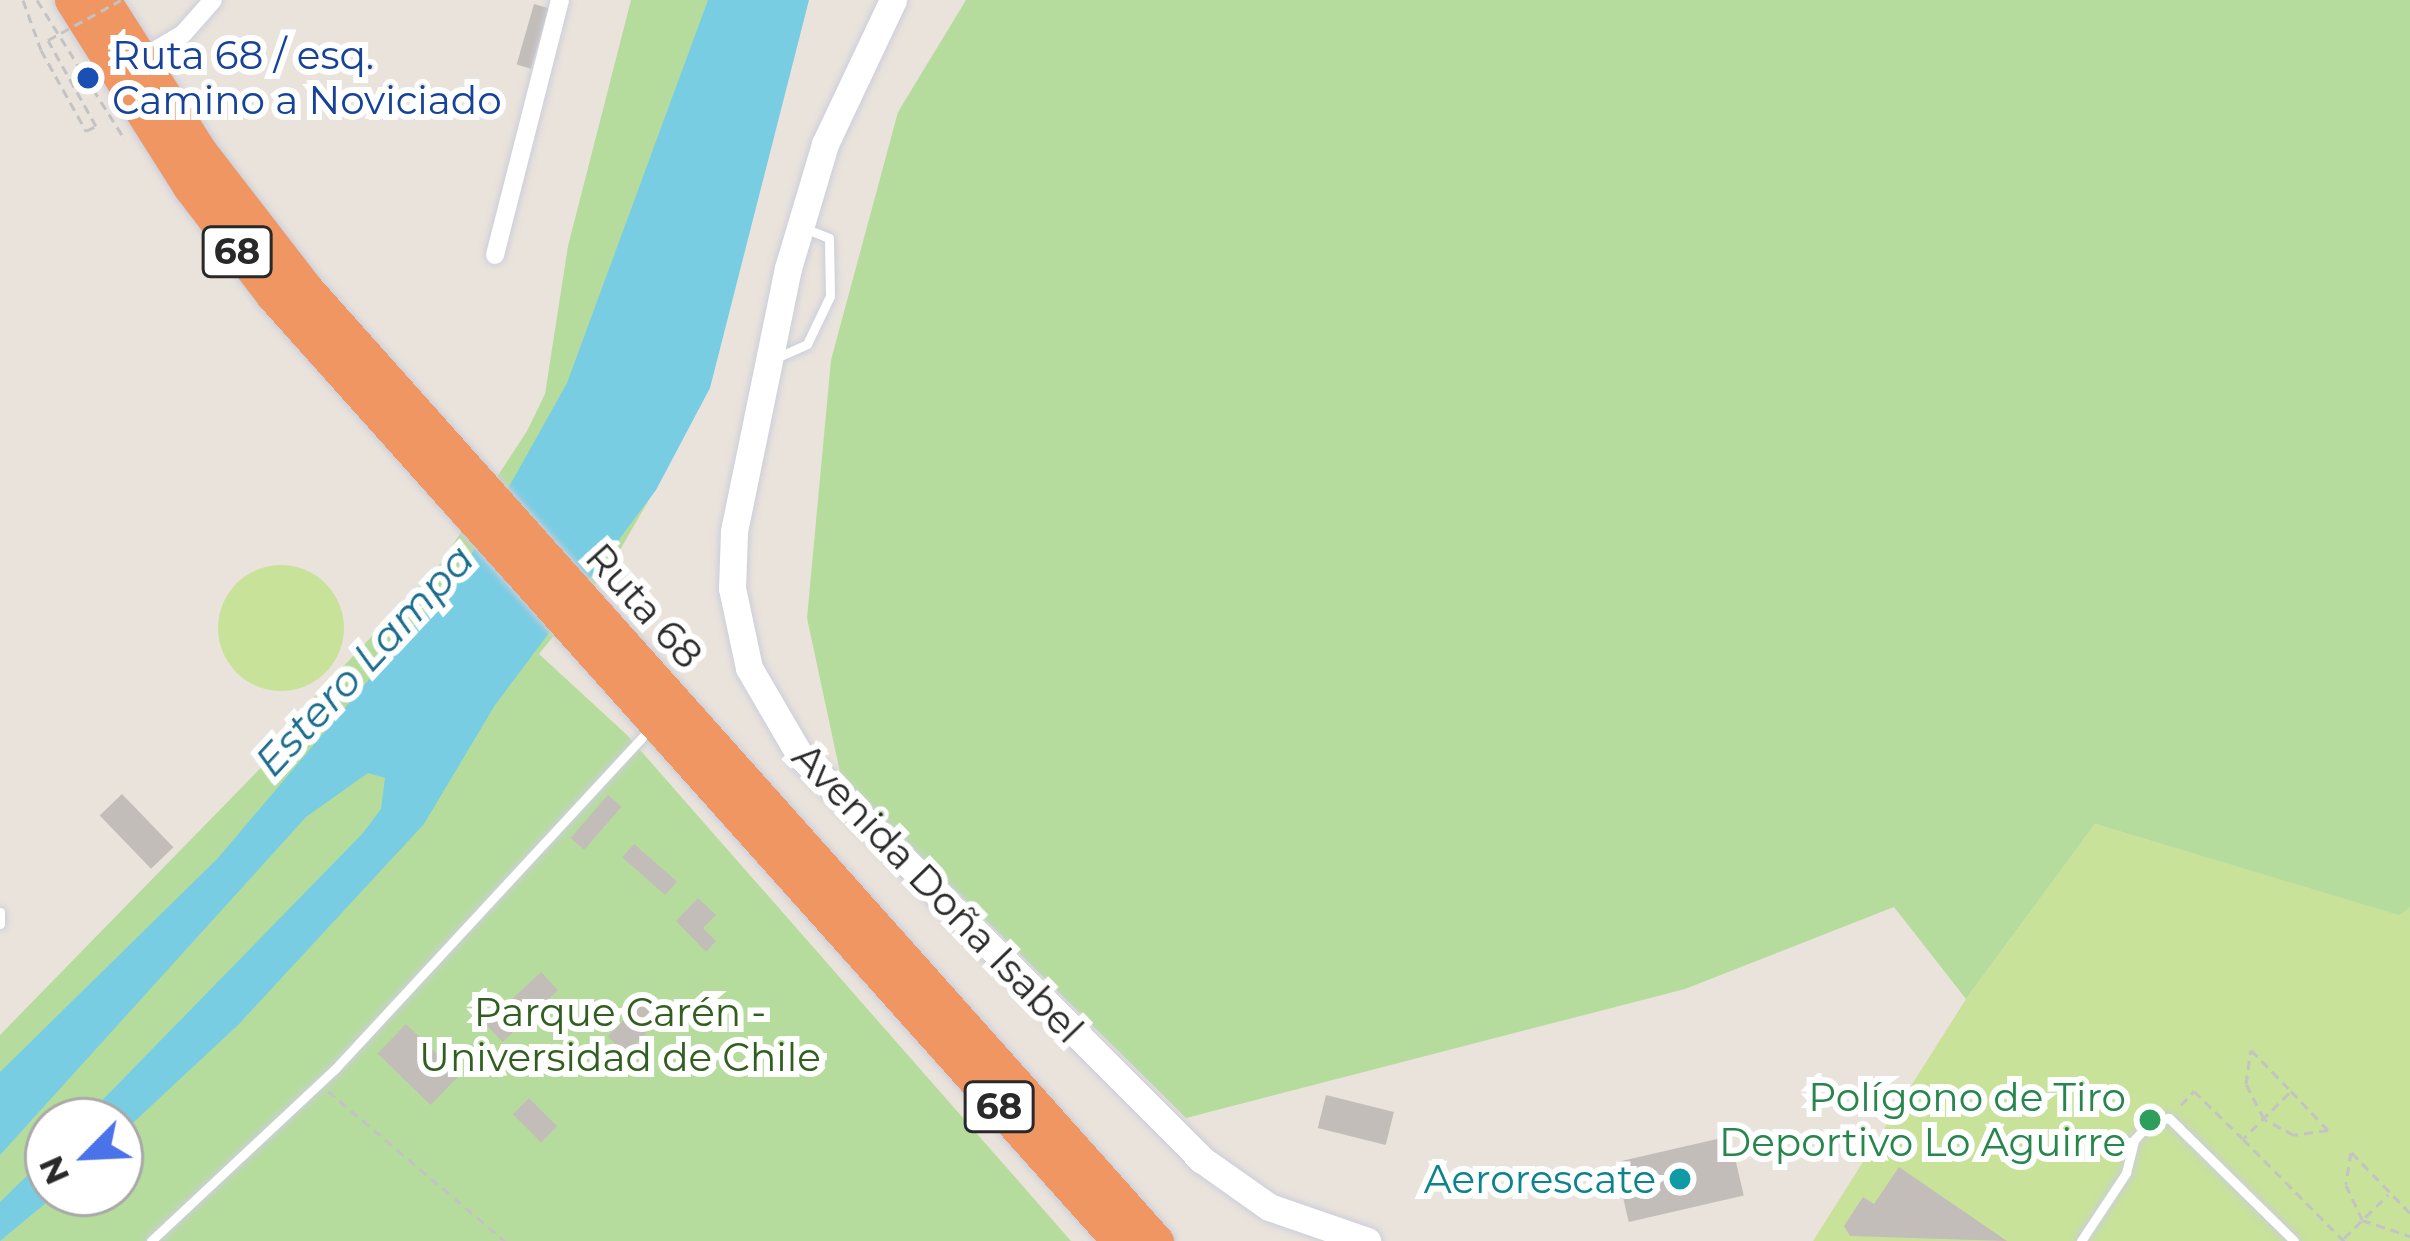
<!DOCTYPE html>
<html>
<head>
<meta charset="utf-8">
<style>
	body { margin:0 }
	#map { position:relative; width:2410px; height:1241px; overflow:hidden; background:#eae3dc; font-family:Montserrat,sans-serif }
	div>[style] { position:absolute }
	.green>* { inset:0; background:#b6dc9d }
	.pitch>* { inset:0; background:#c8e29a }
	.round { border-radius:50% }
	.water>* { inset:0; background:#78cde3 }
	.building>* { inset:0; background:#c2bdb9; transform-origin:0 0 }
	.path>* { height:3px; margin-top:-1.5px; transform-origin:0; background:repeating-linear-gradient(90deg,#c3c3c3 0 9px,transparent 0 15px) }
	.roads { filter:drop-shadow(0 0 3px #cbceda) drop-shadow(0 0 3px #cbceda) }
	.lane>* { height:9px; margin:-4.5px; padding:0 4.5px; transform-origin:4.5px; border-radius:4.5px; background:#fff }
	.street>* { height:18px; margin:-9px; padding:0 9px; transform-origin:9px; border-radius:9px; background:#fff }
	.secondary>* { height:27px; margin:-13.5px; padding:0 13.5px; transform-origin:13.5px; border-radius:13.5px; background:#fff }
	.highway>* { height:33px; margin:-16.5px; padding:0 16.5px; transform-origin:16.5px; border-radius:16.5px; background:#ef9662 }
	.path-bridge>* { height:3px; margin-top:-1.5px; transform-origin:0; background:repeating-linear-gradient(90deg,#c3c3c3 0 9px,transparent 0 15px) }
	.dots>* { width:33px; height:33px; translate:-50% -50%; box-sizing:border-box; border:6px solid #fff; border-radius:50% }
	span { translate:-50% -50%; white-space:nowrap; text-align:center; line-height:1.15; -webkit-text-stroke:12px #fff; paint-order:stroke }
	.shield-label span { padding:3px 9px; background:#fff; border:3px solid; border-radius:9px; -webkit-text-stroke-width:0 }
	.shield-label { font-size:36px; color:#292929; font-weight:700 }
	.transit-label { font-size:39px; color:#164399 }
	.left { translate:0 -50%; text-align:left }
	.street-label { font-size:39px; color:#292929 }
	.park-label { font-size:39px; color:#315f20 }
	.leisure-label { font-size:39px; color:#27864d }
	.right { translate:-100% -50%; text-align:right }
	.culture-label { font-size:39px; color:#0d838f }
	.water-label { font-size:42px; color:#196c8d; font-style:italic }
	.north { position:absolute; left:24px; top:1097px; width:120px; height:120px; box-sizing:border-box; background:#fff; border:3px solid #a9a9a9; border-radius:50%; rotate:246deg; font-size:33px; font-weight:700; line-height:48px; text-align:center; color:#292929 }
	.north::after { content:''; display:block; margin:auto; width:42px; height:54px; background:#4a72e9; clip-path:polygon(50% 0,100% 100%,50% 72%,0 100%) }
</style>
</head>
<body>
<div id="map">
	<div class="green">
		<i style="clip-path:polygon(evenodd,631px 0,807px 0,668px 467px,613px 562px,539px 654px,627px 735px,1071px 1241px,0 1241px,0 1035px,285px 743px,304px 708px,441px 563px,527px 431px,545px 394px,568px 246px,631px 0,48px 1121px,120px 1121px,120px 1193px,48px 1193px,48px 1121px)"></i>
		<i style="clip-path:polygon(966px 0,2410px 0,2410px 919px,2095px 824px,1966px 999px,1894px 907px,1685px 989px,1186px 1118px,841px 777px,807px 618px,831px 360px,898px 112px)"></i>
	</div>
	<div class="pitch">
		<i class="round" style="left:218px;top:565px;width:126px;height:126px"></i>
		<i style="clip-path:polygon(2095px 824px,2399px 915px,2410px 907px,2410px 1241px,1813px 1241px,1966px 999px)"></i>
	</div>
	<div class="water">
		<i style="clip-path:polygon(708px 0,809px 0,710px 388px,656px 490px,495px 705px,424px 824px,239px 1024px,120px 1135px,120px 1121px,82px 1121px,363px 833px,381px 809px,385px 778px,368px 773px,306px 817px,0 1155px,0 1072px,218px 858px,464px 567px,567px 383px)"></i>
		<i style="clip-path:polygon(48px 1155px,48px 1193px,58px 1193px,0 1241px,0 1202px)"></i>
	</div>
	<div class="building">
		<i style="left:534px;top:4px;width:15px;height:63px;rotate:16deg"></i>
		<i style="left:122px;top:794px;width:74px;height:31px;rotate:46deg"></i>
		<i style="left:608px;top:795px;width:18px;height:57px;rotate:41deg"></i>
		<i style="left:634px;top:844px;width:57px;height:18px;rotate:41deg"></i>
		<i style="clip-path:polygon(698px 898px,716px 915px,703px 928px,716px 941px,706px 952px,676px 921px)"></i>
		<i style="left:541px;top:972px;width:25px;height:76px;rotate:47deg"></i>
		<i style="left:648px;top:996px;width:25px;height:57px;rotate:45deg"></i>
		<i style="left:406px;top:1024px;width:74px;height:41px;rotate:44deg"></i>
		<i style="left:1326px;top:1095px;width:70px;height:34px;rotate:14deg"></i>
		<i style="left:529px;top:1098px;width:40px;height:23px;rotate:45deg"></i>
		<i style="left:1730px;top:1136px;width:61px;height:118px;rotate:77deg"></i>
		<i style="clip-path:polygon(1899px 1167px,2007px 1241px,1850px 1236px,1844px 1226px,1863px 1197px,1874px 1204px)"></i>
	</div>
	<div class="path">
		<i style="left:23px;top:0;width:53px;rotate:70.2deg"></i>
		<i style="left:37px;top:0;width:165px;rotate:57.8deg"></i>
		<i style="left:2251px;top:1050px;width:57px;rotate:45.7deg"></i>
		<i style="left:2291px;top:1091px;width:54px;rotate:46.5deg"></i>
		<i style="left:2328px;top:1130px;width:34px;rotate:172deg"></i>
		<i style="left:2294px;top:1135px;width:34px;rotate:-152deg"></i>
		<i style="left:2264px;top:1119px;width:39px;rotate:-117deg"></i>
		<i style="left:2246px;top:1084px;width:34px;rotate:-82deg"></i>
		<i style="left:328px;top:1091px;width:232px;rotate:40.3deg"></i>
		<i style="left:2289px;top:1093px;width:65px;rotate:135deg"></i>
		<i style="left:2243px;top:1139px;width:144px;rotate:45.3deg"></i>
		<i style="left:2181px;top:1105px;width:19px;rotate:-47deg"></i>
		<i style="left:2194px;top:1091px;width:67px;rotate:44.4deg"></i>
		<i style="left:2410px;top:1213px;width:85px;rotate:-134deg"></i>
		<i style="left:2351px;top:1152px;width:33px;rotate:99deg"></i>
		<i style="left:2346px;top:1185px;width:38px;rotate:65deg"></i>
		<i style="left:2362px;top:1220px;width:51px;rotate:18.4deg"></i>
		<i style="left:2344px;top:1238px;width:62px;rotate:-44.3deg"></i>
	</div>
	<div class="roads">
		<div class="lane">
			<i style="left:776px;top:358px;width:34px;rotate:-24deg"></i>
			<i style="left:807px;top:344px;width:53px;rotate:-64.4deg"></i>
			<i style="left:830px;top:296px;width:58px;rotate:-91deg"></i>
			<i style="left:829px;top:238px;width:27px;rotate:-158deg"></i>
			<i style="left:0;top:912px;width:12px;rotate:90deg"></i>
			<i style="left:151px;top:1241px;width:252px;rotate:-43.1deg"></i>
			<i style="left:335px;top:1069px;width:462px;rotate:-47.2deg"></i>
			<i style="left:2081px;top:1241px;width:82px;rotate:-56.5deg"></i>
			<i style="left:2126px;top:1173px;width:34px;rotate:-76deg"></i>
			<i style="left:2134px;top:1140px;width:26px;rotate:-47deg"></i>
			<i style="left:2152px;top:1121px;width:17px;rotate:-10deg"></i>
			<i style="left:2169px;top:1118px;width:175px;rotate:44.5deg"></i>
		</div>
		<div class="street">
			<i style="left:139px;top:60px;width:51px;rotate:-30.6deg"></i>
			<i style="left:183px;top:34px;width:45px;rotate:-48.6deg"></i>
			<i style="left:495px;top:255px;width:263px;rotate:-75.7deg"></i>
		</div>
		<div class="secondary">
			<i style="left:893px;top:0;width:159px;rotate:115.3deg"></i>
			<i style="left:825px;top:144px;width:129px;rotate:106.6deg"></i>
			<i style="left:788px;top:268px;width:269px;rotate:101.6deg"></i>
			<i style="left:734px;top:532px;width:56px;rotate:92deg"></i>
			<i style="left:732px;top:588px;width:82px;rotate:78deg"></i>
			<i style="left:749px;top:668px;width:99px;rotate:59.8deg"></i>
			<i style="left:799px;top:754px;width:571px;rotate:45.21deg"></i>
			<i style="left:1201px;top:1159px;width:83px;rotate:35.2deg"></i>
			<i style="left:1269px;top:1207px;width:104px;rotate:19.1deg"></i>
		</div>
		<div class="highway">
			<i style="left:71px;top:0;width:222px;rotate:57.7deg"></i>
			<i style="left:190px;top:188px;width:135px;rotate:52.5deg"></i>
			<i style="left:272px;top:295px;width:1269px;rotate:48.19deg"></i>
			<i style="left:104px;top:0;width:180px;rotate:57.5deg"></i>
			<i style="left:201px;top:152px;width:172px;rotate:52.3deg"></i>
			<i style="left:306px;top:288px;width:1278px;rotate:48.24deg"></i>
		</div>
	</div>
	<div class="path-bridge">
		<i style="left:41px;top:50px;width:93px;rotate:60.9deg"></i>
		<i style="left:86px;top:131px;width:11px;rotate:-27deg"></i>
		<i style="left:96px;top:126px;width:98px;rotate:-119.2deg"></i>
		<i style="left:48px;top:40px;width:83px;rotate:-28.7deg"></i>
	</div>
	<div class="dots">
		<i style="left:88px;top:78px;background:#1a4fb4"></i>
		<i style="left:2150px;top:1120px;background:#2e9e5b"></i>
		<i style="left:1680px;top:1179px;background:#0f9aa8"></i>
	</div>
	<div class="shield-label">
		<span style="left:237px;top:252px">68</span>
		<span style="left:999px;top:1107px">68</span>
	</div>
	<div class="transit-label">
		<span class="left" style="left:112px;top:78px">Ruta 68 / esq.<br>Camino a Noviciado</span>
	</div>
	<div class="street-label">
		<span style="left:644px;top:606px;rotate:48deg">Ruta 68</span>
		<span style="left:938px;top:893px;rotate:46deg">Avenida Doña Isabel</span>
	</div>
	<div class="park-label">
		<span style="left:620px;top:1035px">Parque Carén -<br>Universidad de Chile</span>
	</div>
	<div class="leisure-label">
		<span class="right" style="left:2126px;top:1120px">Polígono de Tiro<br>Deportivo Lo Aguirre</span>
	</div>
	<div class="culture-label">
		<span class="right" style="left:1656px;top:1179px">Aerorescate</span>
	</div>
	<div class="water-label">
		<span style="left:364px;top:660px;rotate:-47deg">Estero Lampa</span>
	</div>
	<div class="north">N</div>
</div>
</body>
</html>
